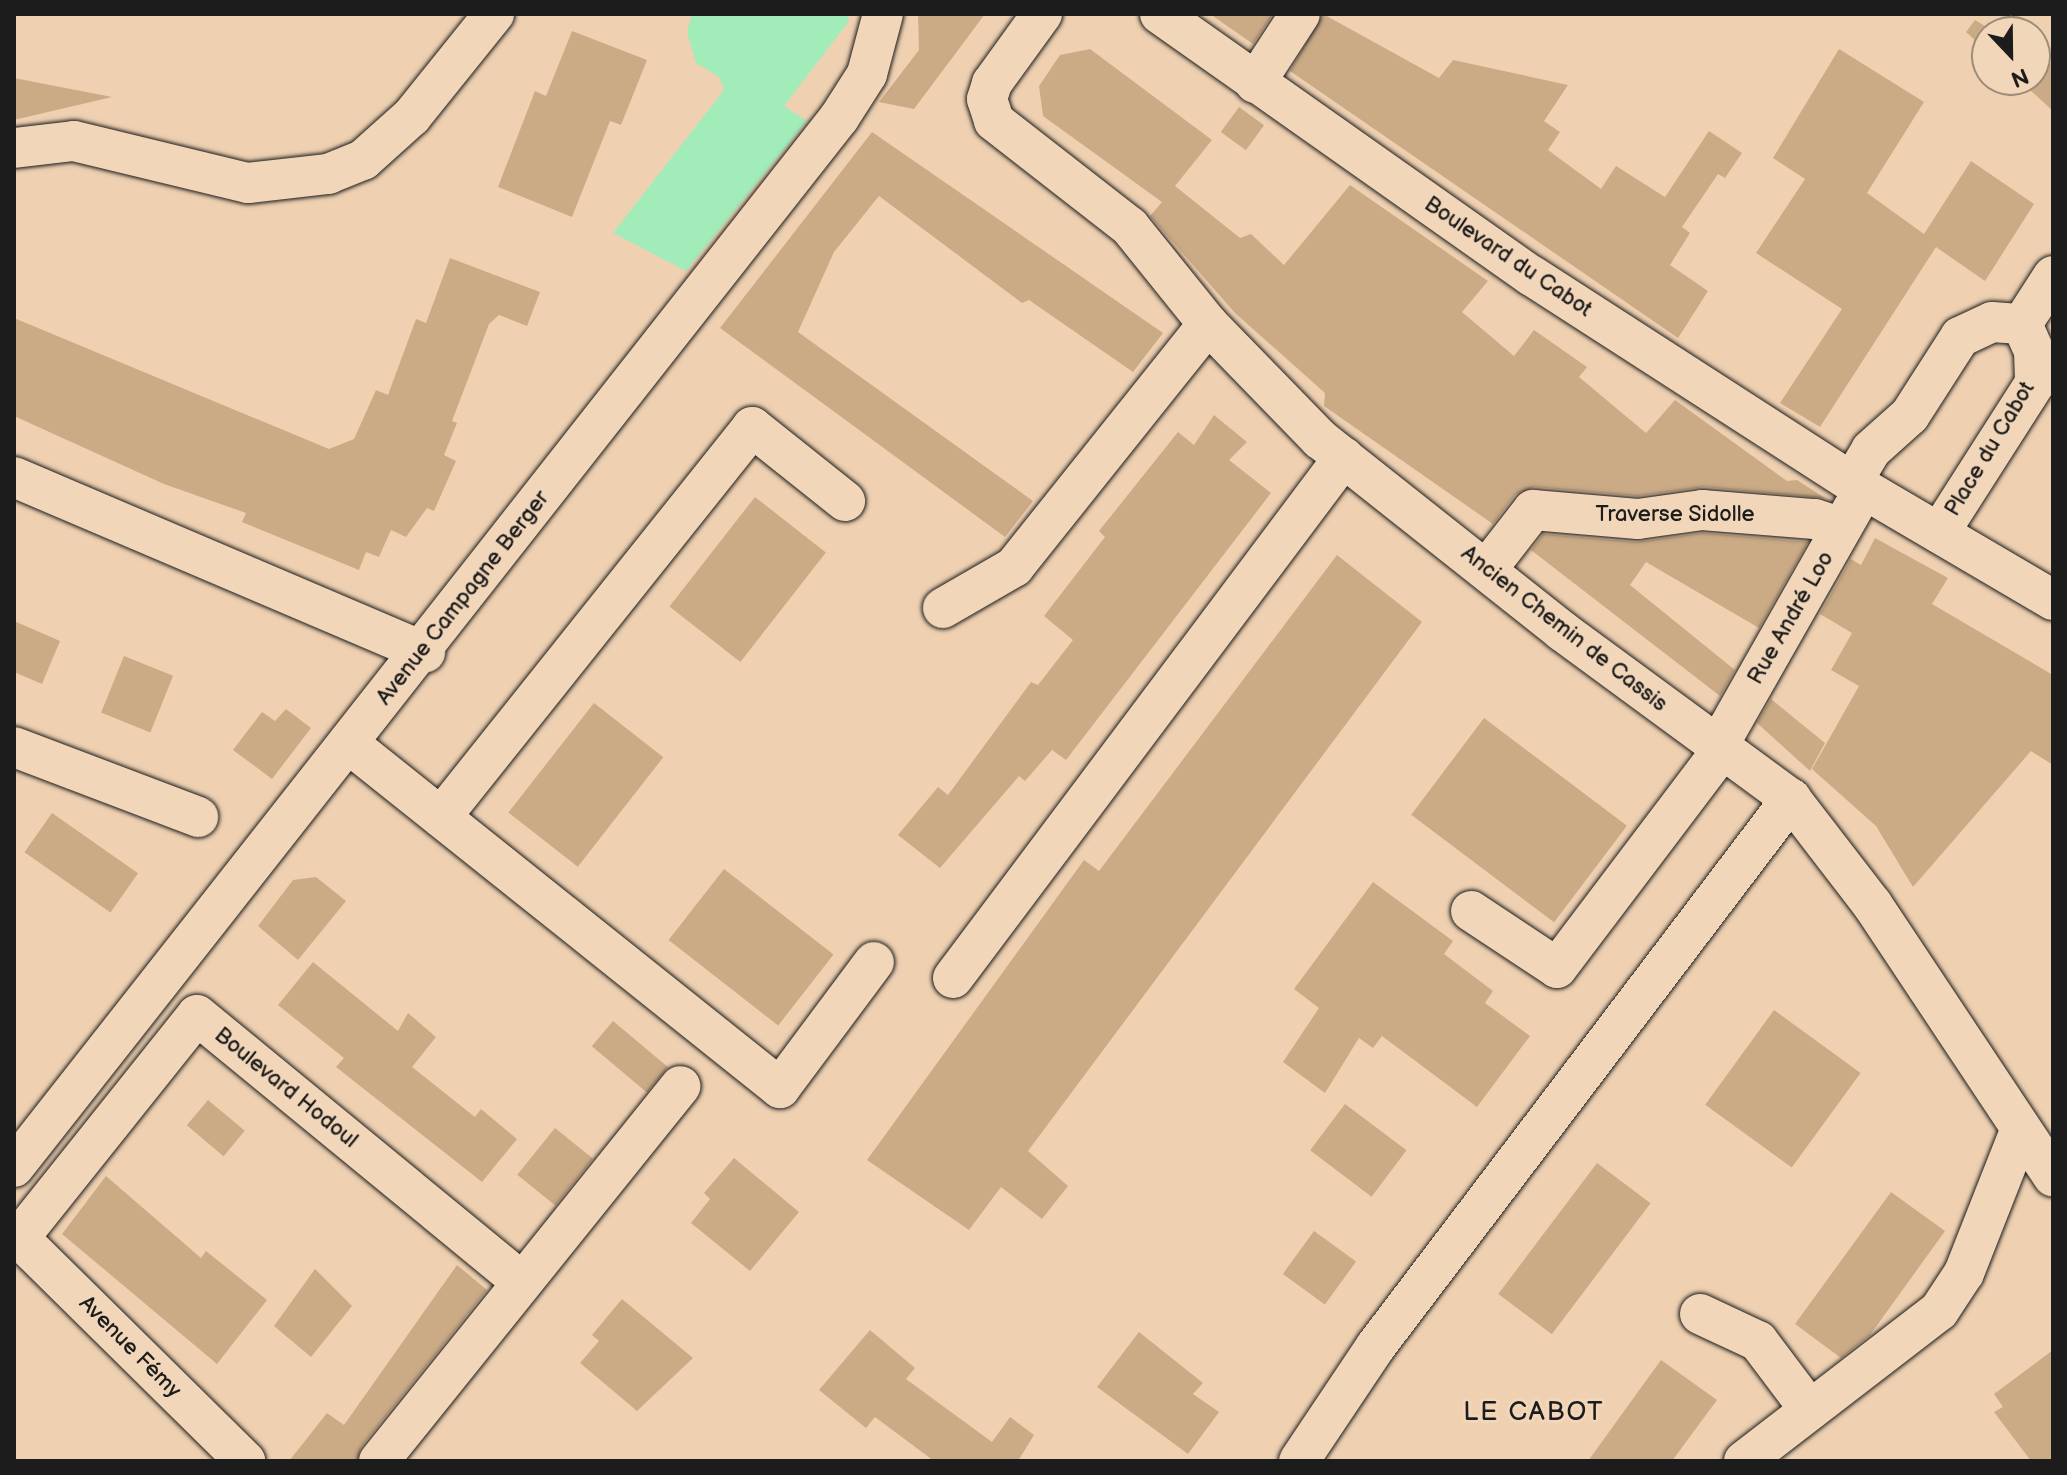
<!DOCTYPE html>
<html>
<head>
<meta charset="utf-8">
<style>
	body { margin:0 }
	#map { position:relative; width:2067px; height:1475px; overflow:hidden; background:#efd1b2; font-family:"Balsamiq Sans",sans-serif }
	div>[style] { position:absolute }
	.green>* { inset:0; background:#a2ecba }
	.building>* { inset:0; background:#cbab86; transform-origin:0 0 }
	.roads { filter:drop-shadow(0 0 2px #1c1c1c) drop-shadow(0 0 2px #1c1c1c) }
	.minor>* { height:40px; margin:-20px; padding:0 20px; transform-origin:20px; border-radius:20px; background:#f2d6b9 }
	span { translate:-50% -50%; white-space:nowrap; text-align:center; line-height:1.15; -webkit-text-stroke:6px #f2d6b9; paint-order:stroke }
	.street-label { font-size:22px; color:#1c1c1c }
	.quarter-label { font-size:26px; color:#1c1c1c; letter-spacing:2px }
	.frame { position:absolute; inset:0; border:16px solid #1c1c1c; pointer-events:none }
	.north { position:absolute; left:1971px; top:16px; width:80px; height:80px; box-sizing:border-box; background:#f2d6b9; border:2px solid #9c8c7a; border-radius:50%; rotate:158deg; font-size:22px; font-weight:700; line-height:32px; text-align:center; color:#1c1c1c }
	.north::after { content:''; display:block; margin:auto; width:28px; height:36px; background:#1c1c1c; clip-path:polygon(50% 0,100% 100%,50% 72%,0 100%) }
</style>
</head>
<body>
<div id="map">
	<div class="green">
		<i style="clip-path:polygon(692px 14px,847px 14px,849px 21px,784px 106px,807px 121px,686px 271px,613px 233px,724px 90px,719px 77px,696px 63px,687px 32px)"></i>
	</div>
	<div class="building">
		<i style="clip-path:polygon(918px 14px,985px 14px,914px 109px,879px 102px,919px 50px)"></i>
		<i style="clip-path:polygon(1210px 14px,1273px 14px,1253px 44px)"></i>
		<i style="clip-path:polygon(1323px 14px,1439px 78px,1453px 60px,1568px 85px,1544px 121px,1560px 132px,1548px 150px,1601px 189px,1616px 166px,1665px 197px,1709px 131px,1742px 153px,1725px 178px,1718px 174px,1682px 227px,1690px 233px,1670px 265px,1708px 291px,1678px 338px,1290px 71px)"></i>
		<i style="clip-path:polygon(1975px 20px,1995px 32px,1987px 32px,1987px 51px,1966px 32px)"></i>
		<i style="clip-path:polygon(572px 31px,647px 60px,621px 125px,610px 121px,572px 217px,498px 187px,535px 91px,546px 96px)"></i>
		<i style="clip-path:polygon(1090px 49px,1212px 140px,1175px 186px,1240px 238px,1251px 234px,1284px 265px,1350px 185px,1488px 281px,1462px 312px,1514px 356px,1534px 330px,1587px 367px,1579px 377px,1646px 433px,1675px 400px,1787px 481px,1797px 480px,1825px 498px,1704px 487px,1637px 496px,1534px 487px,1515px 495px,1493px 524px,1324px 406px,1325px 393px,1235px 313px,1150px 216px,1162px 202px,1043px 116px,1039px 86px,1060px 55px)"></i>
		<i style="clip-path:polygon(1839px 49px,1924px 102px,1867px 193px,1924px 234px,1971px 161px,2034px 204px,1985px 281px,1936px 247px,1820px 427px,1780px 403px,1842px 309px,1756px 253px,1805px 179px,1773px 158px)"></i>
		<i style="clip-path:polygon(2035px 56px,2053px 66px,2053px 111px,2019px 80px,2035px 80px)"></i>
		<i style="clip-path:polygon(14px 78px,112px 97px,14px 120px)"></i>
		<i style="left:1239px;top:107px;width:31px;height:31px;rotate:36deg"></i>
		<i style="clip-path:polygon(872px 132px,1163px 333px,1133px 372px,1029px 300px,1022px 303px,879px 196px,834px 252px,798px 332px,1033px 501px,1005px 537px,720px 328px)"></i>
		<i style="clip-path:polygon(450px 258px,540px 292px,527px 326px,499px 315px,489px 324px,452px 421px,457px 423px,444px 455px,456px 461px,434px 511px,427px 508px,406px 537px,391px 530px,379px 557px,366px 552px,359px 570px,242px 522px,246px 513px,164px 484px,14px 416px,14px 318px,329px 449px,354px 439px,376px 390px,388px 395px,416px 319px,426px 323px)"></i>
		<i style="clip-path:polygon(1214px 415px,1247px 442px,1229px 460px,1271px 493px,1066px 760px,1052px 750px,1025px 781px,1019px 776px,940px 868px,898px 835px,938px 787px,948px 795px,1031px 682px,1038px 685px,1073px 640px,1044px 616px,1105px 537px,1099px 531px,1178px 432px,1194px 445px)"></i>
		<i style="left:755px;top:497px;width:90px;height:139px;rotate:38deg"></i>
		<i style="clip-path:polygon(1703px 533px,1808px 542px,1759px 628px,1646px 562px,1630px 585px,1735px 670px,1720px 696px,1531px 550px,1543px 534px,1636px 542px)"></i>
		<i style="clip-path:polygon(1875px 538px,1948px 578px,1932px 604px,2053px 675px,2053px 765px,2031px 751px,1913px 887px,1876px 826px,1812px 769px,1859px 686px,1831px 670px,1852px 633px,1820px 614px,1851px 559px,1861px 565px)"></i>
		<i style="clip-path:polygon(1337px 555px,1422px 622px,1028px 1151px,1068px 1186px,1042px 1219px,1001px 1187px,969px 1230px,867px 1160px,1084px 860px,1099px 871px)"></i>
		<i style="clip-path:polygon(14px 621px,60px 641px,42px 684px,14px 672px)"></i>
		<i style="left:124px;top:656px;width:53px;height:61px;rotate:22deg"></i>
		<i style="clip-path:polygon(1771px 699px,1825px 743px,1810px 771px,1757px 723px)"></i>
		<i style="left:594px;top:703px;width:88px;height:139px;rotate:38deg"></i>
		<i style="clip-path:polygon(286px 709px,311px 728px,272px 779px,233px 750px,262px 712px,275px 721px)"></i>
		<i style="left:1484px;top:718px;width:179px;height:121px;rotate:37deg"></i>
		<i style="left:52px;top:813px;width:105px;height:48px;rotate:35deg"></i>
		<i style="left:724px;top:869px;width:139px;height:90px;rotate:38deg"></i>
		<i style="clip-path:polygon(316px 877px,346px 901px,298px 960px,258px 926px,293px 880px)"></i>
		<i style="clip-path:polygon(1373px 882px,1453px 941px,1444px 954px,1493px 991px,1485px 1003px,1530px 1036px,1477px 1107px,1382px 1036px,1373px 1048px,1359px 1038px,1325px 1093px,1283px 1062px,1319px 1008px,1294px 989px)"></i>
		<i style="clip-path:polygon(313px 962px,398px 1031px,408px 1013px,436px 1037px,412px 1067px,475px 1117px,481px 1109px,517px 1139px,482px 1182px,336px 1067px,344px 1058px,278px 1005px)"></i>
		<i style="left:1774px;top:1010px;width:107px;height:117px;rotate:36deg"></i>
		<i style="left:613px;top:1021px;width:72px;height:33px;rotate:40deg"></i>
		<i style="left:208px;top:1100px;width:48px;height:33px;rotate:40deg"></i>
		<i style="left:1345px;top:1104px;width:77px;height:58px;rotate:37deg"></i>
		<i style="left:555px;top:1128px;width:49px;height:60px;rotate:39deg"></i>
		<i style="clip-path:polygon(734px 1158px,799px 1212px,750px 1271px,691px 1223px,710px 1199px,704px 1193px)"></i>
		<i style="left:1597px;top:1163px;width:67px;height:164px;rotate:37deg"></i>
		<i style="clip-path:polygon(106px 1176px,201px 1258px,206px 1251px,267px 1300px,217px 1364px,62px 1234px)"></i>
		<i style="clip-path:polygon(1891px 1192px,1945px 1231px,1870px 1335px,1841px 1358px,1795px 1324px)"></i>
		<i style="left:1314px;top:1231px;width:52px;height:53px;rotate:36deg"></i>
		<i style="clip-path:polygon(457px 1265px,487px 1290px,361px 1447px,357px 1461px,289px 1461px,327px 1413px,344px 1425px)"></i>
		<i style="clip-path:polygon(315px 1269px,352px 1306px,311px 1357px,274px 1326px)"></i>
		<i style="clip-path:polygon(622px 1299px,693px 1358px,637px 1411px,580px 1363px,599px 1341px,592px 1335px)"></i>
		<i style="clip-path:polygon(870px 1330px,915px 1368px,906px 1379px,992px 1442px,1010px 1417px,1034px 1435px,1018px 1461px,934px 1461px,875px 1417px,866px 1428px,819px 1390px)"></i>
		<i style="clip-path:polygon(1139px 1332px,1203px 1383px,1193px 1394px,1219px 1412px,1188px 1454px,1097px 1387px)"></i>
		<i style="clip-path:polygon(2053px 1350px,2053px 1461px,2031px 1461px,1994px 1412px,2003px 1407px,1994px 1394px)"></i>
		<i style="clip-path:polygon(1661px 1360px,1717px 1400px,1672px 1461px,1588px 1461px)"></i>
	</div>
	<div class="roads">
		<div class="minor">
			<i style="left:1042px;top:14px;width:85px;rotate:125.9deg"></i>
			<i style="left:992px;top:83px;width:17px;rotate:107deg"></i>
			<i style="left:987px;top:99px;width:23px;rotate:72deg"></i>
			<i style="left:994px;top:121px;width:172px;rotate:37.9deg"></i>
			<i style="left:1130px;top:227px;width:124px;rotate:51.2deg"></i>
			<i style="left:1208px;top:324px;width:161px;rotate:45.8deg"></i>
			<i style="left:1320px;top:439px;width:309px;rotate:38.4deg"></i>
			<i style="left:1562px;top:631px;width:284px;rotate:36.3deg"></i>
			<i style="left:1791px;top:799px;width:133px;rotate:52.4deg"></i>
			<i style="left:1872px;top:904px;width:327px;rotate:56.4deg"></i>
			<i style="left:1160px;top:14px;width:455px;rotate:35.2deg"></i>
			<i style="left:1532px;top:276px;width:381px;rotate:32.8deg"></i>
			<i style="left:1852px;top:482px;width:233px;rotate:30.4deg"></i>
			<i style="left:1255px;top:83px;width:82px;rotate:-56.9deg"></i>
			<i style="left:14px;top:148px;width:60px;rotate:-6.7deg"></i>
			<i style="left:74px;top:141px;width:179px;rotate:13.6deg"></i>
			<i style="left:248px;top:183px;width:81px;rotate:-6.4deg"></i>
			<i style="left:328px;top:174px;width:38px;rotate:-22deg"></i>
			<i style="left:363px;top:160px;width:66px;rotate:-41.9deg"></i>
			<i style="left:412px;top:116px;width:131px;rotate:-51.2deg"></i>
			<i style="left:2022px;top:324px;width:57px;rotate:-57.1deg"></i>
			<i style="left:14px;top:477px;width:447px;rotate:23.1deg"></i>
			<i style="left:1852px;top:482px;width:37px;rotate:-59deg"></i>
			<i style="left:1871px;top:450px;width:52px;rotate:-41.9deg"></i>
			<i style="left:1910px;top:415px;width:93px;rotate:-57.3deg"></i>
			<i style="left:1960px;top:337px;width:35px;rotate:-25deg"></i>
			<i style="left:1992px;top:322px;width:30px;rotate:4deg"></i>
			<i style="left:2022px;top:324px;width:30px;rotate:66deg"></i>
			<i style="left:2034px;top:351px;width:32px;rotate:88deg"></i>
			<i style="left:2035px;top:383px;width:178px;rotate:122.6deg"></i>
			<i style="left:1487px;top:569px;width:75px;rotate:-52.1deg"></i>
			<i style="left:1533px;top:510px;width:105px;rotate:4.9deg"></i>
			<i style="left:1638px;top:519px;width:65px;rotate:-8deg"></i>
			<i style="left:1702px;top:510px;width:113px;rotate:4.6deg"></i>
			<i style="left:1815px;top:519px;width:28px;rotate:18deg"></i>
			<i style="left:943px;top:608px;width:82px;rotate:-30deg"></i>
			<i style="left:1014px;top:567px;width:311px;rotate:-51.4deg"></i>
			<i style="left:348px;top:743px;width:553px;rotate:38.61deg"></i>
			<i style="left:780px;top:1088px;width:157px;rotate:-53.3deg"></i>
			<i style="left:1718px;top:746px;width:275px;rotate:-60.4deg"></i>
			<i style="left:14px;top:747px;width:197px;rotate:20.8deg"></i>
			<i style="left:441px;top:817px;width:499px;rotate:-51.4deg"></i>
			<i style="left:752px;top:427px;width:119px;rotate:38.5deg"></i>
			<i style="left:1471px;top:911px;width:103px;rotate:33.5deg"></i>
			<i style="left:1557px;top:968px;width:273px;rotate:-52.9deg"></i>
			<i style="left:953px;top:978px;width:651px;rotate:-53.11deg"></i>
			<i style="left:14px;top:1167px;width:1335px;rotate:-51.82deg"></i>
			<i style="left:839px;top:118px;width:52px;rotate:-57.5deg"></i>
			<i style="left:867px;top:74px;width:62px;rotate:-75.1deg"></i>
			<i style="left:14px;top:1233px;width:325px;rotate:44.6deg"></i>
			<i style="left:19px;top:1238px;width:285px;rotate:-51.4deg"></i>
			<i style="left:197px;top:1015px;width:419px;rotate:39.4deg"></i>
			<i style="left:1700px;top:1314px;width:64px;rotate:25deg"></i>
			<i style="left:1758px;top:1341px;width:86px;rotate:53deg"></i>
			<i style="left:379px;top:1461px;width:481px;rotate:-51.2deg"></i>
			<i style="left:1299px;top:1461px;width:138px;rotate:-56.2deg"></i>
			<i style="left:1376px;top:1346px;width:687px;rotate:-52.81deg"></i>
			<i style="left:1744px;top:1461px;width:246px;rotate:-37.6deg"></i>
			<i style="left:1939px;top:1311px;width:45px;rotate:-56.7deg"></i>
			<i style="left:1964px;top:1273px;width:153px;rotate:-68.5deg"></i>
		</div>
	</div>
	<div class="street-label">
		<span style="left:1508px;top:257px;rotate:34deg">Boulevard du Cabot</span>
		<span style="left:1990px;top:449px;rotate:-59deg">Place du Cabot</span>
		<span style="left:1675px;top:515px">Traverse Sidolle</span>
		<span style="left:463px;top:598px;rotate:-52deg">Avenue Campagne Berger</span>
		<span style="left:1791px;top:618px;rotate:-60deg">Rue André Loo</span>
		<span style="left:1564px;top:629px;rotate:38deg">Ancien Chemin de Cassis</span>
		<span style="left:286px;top:1088px;rotate:39deg">Boulevard Hodoul</span>
		<span style="left:130px;top:1347px;rotate:45deg">Avenue Fémy</span>
	</div>
	<div class="quarter-label">
		<span style="left:1534px;top:1413px">LE CABOT</span>
	</div>
	<div class="frame"></div>
	<div class="north">N</div>
</div>
</body>
</html>
